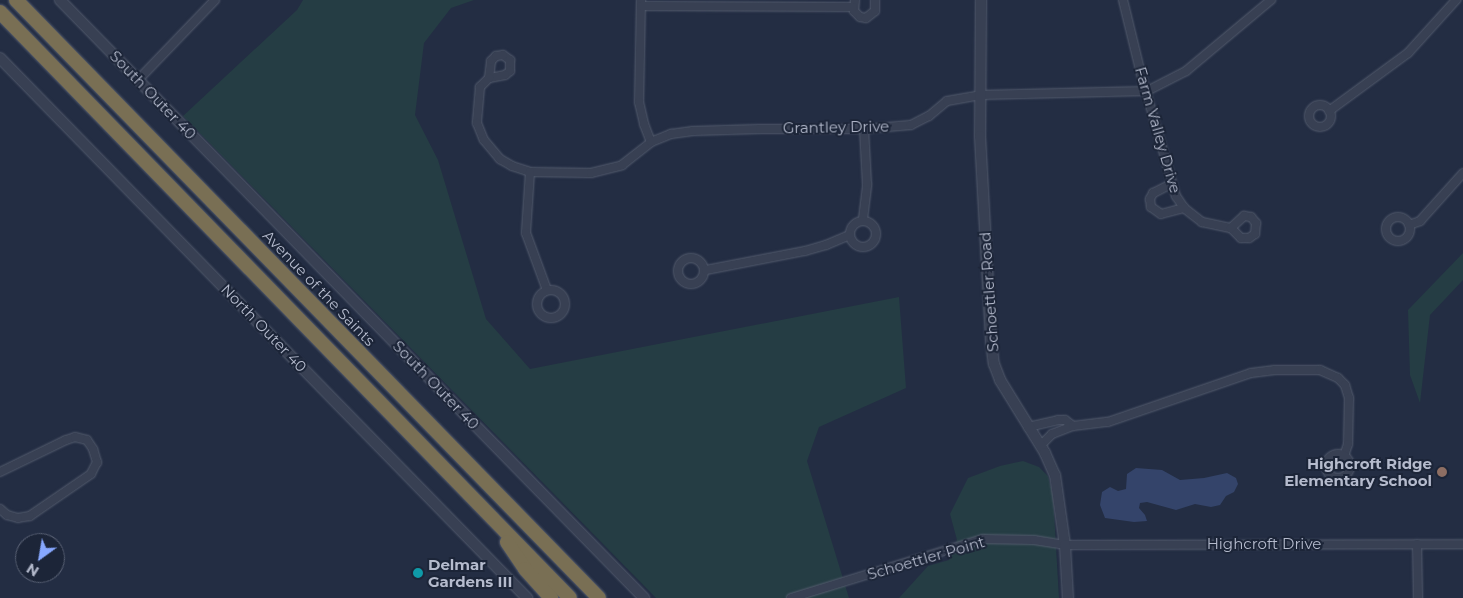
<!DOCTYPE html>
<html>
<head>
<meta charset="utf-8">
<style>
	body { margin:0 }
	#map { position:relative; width:1463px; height:598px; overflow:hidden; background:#232d43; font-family:Montserrat,sans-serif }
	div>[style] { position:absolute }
	.green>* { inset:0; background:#253d44 }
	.water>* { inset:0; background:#34446a }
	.roads { filter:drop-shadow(0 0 1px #535b6d) drop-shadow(0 0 1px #535b6d) }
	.minor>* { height:8px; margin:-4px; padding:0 4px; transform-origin:4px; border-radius:4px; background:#384053 }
	.minor>.ring { margin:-4px; padding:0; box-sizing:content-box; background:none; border:8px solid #384053; border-radius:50% }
	.tertiary>* { height:10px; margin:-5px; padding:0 5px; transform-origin:5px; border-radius:5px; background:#384053 }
	.motorway>* { height:14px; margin:-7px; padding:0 7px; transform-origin:7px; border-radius:7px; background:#796f54 }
	.dots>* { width:14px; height:14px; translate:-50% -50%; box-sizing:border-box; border:2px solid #1c2538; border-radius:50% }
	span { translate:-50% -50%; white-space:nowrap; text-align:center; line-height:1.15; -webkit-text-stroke:4px #1c2538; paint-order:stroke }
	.street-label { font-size:15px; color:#b5bbcd }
	.poi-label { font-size:15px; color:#b5bbcd; font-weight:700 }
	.right { translate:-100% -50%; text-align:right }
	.left { translate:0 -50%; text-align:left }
	.north { position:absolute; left:15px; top:533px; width:50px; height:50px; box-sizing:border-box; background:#1c2538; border:1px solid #596174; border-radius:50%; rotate:212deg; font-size:14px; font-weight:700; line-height:20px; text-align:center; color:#b5bbcd }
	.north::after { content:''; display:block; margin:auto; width:18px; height:22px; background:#87a8ff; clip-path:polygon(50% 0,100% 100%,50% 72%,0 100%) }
</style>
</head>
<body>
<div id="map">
	<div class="green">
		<i style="clip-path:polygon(303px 0,474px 0,451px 8px,424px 43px,415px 115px,438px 160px,486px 319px,530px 369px,899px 297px,906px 388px,819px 427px,807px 461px,849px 598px,656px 598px,183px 116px,297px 10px)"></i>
		<i style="clip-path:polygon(1463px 253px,1463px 280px,1430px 315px,1420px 403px,1410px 375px,1408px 310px)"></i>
		<i style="clip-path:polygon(1023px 461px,1039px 467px,1048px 476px,1053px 495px,1059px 598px,899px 598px,928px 566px,949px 560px,957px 540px,950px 514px,968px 478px,1000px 466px)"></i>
	</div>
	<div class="water">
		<i style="clip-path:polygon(1136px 468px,1162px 470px,1180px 480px,1204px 478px,1227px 473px,1236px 478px,1238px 484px,1234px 492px,1226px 496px,1220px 505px,1211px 507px,1195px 504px,1176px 510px,1147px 502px,1140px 503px,1139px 508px,1145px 515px,1147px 521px,1134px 522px,1105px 518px,1100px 505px,1102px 492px,1110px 487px,1118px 491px,1126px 489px,1127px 474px)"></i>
	</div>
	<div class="roads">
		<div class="minor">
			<i style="left:641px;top:0;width:102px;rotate:91.1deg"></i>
			<i style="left:639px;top:102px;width:23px;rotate:77deg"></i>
			<i style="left:644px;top:124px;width:19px;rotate:69deg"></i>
			<i style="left:855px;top:0;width:11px;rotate:95deg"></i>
			<i style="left:854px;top:11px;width:8px;rotate:45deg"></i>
			<i style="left:860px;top:17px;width:6px;rotate:9deg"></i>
			<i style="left:866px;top:18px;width:11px;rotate:-38deg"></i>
			<i style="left:875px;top:11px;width:11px;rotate:-90deg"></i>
			<i style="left:1123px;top:0;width:76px;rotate:76.3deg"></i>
			<i style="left:1141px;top:74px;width:127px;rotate:74deg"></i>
			<i style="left:1176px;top:196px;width:14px;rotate:56deg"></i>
			<i style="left:1184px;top:208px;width:23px;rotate:38deg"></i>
			<i style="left:1202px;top:222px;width:30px;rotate:12deg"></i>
			<i style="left:641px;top:6px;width:212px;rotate:0.3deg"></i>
			<i style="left:503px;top:55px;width:9px;rotate:36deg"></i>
			<i style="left:510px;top:60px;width:11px;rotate:90deg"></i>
			<i style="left:510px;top:71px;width:6px;rotate:141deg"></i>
			<i style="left:505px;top:75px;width:16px;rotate:169deg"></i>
			<i style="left:489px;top:78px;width:17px;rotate:-83deg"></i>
			<i style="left:491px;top:61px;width:7px;rotate:-45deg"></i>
			<i style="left:496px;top:56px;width:7px;rotate:-8deg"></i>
			<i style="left:489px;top:78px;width:13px;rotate:135deg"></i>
			<i style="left:480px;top:87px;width:36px;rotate:95deg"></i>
			<i style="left:477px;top:123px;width:18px;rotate:68deg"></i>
			<i style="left:484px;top:140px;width:25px;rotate:50deg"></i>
			<i style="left:500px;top:159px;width:14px;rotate:30deg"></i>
			<i style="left:512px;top:166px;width:19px;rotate:18deg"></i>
			<i style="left:530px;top:172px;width:61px;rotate:0.9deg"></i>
			<i style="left:591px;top:173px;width:32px;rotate:-14deg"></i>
			<i style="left:622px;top:165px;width:37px;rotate:-38deg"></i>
			<i style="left:651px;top:142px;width:22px;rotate:-22deg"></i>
			<i style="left:671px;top:134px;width:22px;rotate:-8deg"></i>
			<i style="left:693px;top:131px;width:67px;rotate:-1.7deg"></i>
			<i style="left:760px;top:129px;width:104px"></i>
			<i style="left:864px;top:129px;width:47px;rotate:-4.9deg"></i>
			<i style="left:911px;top:125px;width:20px;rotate:-27deg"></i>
			<i style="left:929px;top:116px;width:23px;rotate:-40deg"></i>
			<i style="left:947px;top:101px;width:34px;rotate:-10deg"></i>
			<i style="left:980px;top:95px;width:167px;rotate:-1.4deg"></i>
			<i style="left:1147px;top:91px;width:44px;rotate:-27.1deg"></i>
			<i style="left:1186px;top:71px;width:111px;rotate:-39.9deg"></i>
			<i style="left:138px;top:80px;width:111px;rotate:-46.1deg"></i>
			<i class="ring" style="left:1309px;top:105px;width:14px;height:14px"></i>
			<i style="left:1329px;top:111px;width:98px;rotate:-36.3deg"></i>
			<i style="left:1408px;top:53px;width:72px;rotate:-47.8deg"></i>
			<i style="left:530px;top:172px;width:61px;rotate:93.8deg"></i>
			<i style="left:526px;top:233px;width:61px;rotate:69.8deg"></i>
			<i style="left:1171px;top:184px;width:20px;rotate:153deg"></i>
			<i style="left:1153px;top:193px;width:7px;rotate:117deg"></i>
			<i style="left:1150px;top:199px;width:8px;rotate:83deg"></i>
			<i style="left:1151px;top:207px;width:12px;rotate:35deg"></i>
			<i style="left:1161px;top:214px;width:24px;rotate:-15deg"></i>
			<i style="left:1244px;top:216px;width:7px;rotate:8deg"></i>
			<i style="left:1251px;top:217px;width:8px;rotate:50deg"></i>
			<i style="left:1256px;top:223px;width:11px;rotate:95deg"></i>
			<i style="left:1255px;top:234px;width:7px;rotate:146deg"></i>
			<i style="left:1249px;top:238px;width:8px;rotate:180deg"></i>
			<i style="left:1241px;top:238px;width:14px;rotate:-135deg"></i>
			<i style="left:1231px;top:228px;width:18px;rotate:-43deg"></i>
			<i class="ring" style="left:1386px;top:217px;width:16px;height:16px"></i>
			<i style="left:863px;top:219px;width:35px;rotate:-83deg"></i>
			<i style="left:867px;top:184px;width:55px;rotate:-93.1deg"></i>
			<i class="ring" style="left:850px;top:221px;width:18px;height:18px"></i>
			<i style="left:1409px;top:225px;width:12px;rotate:-20deg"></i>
			<i style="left:1420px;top:221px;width:64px;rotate:-48.1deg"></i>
			<i class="ring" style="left:678px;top:258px;width:18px;height:18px"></i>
			<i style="left:706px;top:270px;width:101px;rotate:-10.9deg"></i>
			<i style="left:805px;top:251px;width:22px;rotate:-16deg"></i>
			<i style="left:826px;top:245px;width:25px;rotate:-23deg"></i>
			<i class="ring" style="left:537px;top:290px;width:20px;height:20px"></i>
			<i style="left:1028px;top:427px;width:31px;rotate:-13deg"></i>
			<i style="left:1058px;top:420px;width:7px"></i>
			<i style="left:1065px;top:420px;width:10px;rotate:37deg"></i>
			<i style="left:1040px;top:446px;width:17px;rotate:-45deg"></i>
			<i style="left:1052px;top:434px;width:22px;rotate:-21deg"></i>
			<i style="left:1073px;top:426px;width:35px;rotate:-7deg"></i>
			<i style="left:1108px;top:422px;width:151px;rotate:-18.9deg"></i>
			<i style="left:1251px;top:373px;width:24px;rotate:-7deg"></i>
			<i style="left:1275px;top:370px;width:45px"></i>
			<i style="left:1320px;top:370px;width:20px;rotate:24deg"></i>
			<i style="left:1338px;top:378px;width:10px;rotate:45deg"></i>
			<i style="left:1345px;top:385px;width:14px;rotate:73deg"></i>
			<i style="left:1349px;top:398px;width:46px;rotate:91.2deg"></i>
			<i style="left:1348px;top:444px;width:13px;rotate:108deg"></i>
			<i class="ring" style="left:1326px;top:454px;width:16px;height:16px"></i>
			<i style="left:0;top:472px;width:73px;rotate:-25.9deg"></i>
			<i style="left:66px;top:440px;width:9px;rotate:-18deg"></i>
			<i style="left:75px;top:437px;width:12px;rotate:14deg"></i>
			<i style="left:87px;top:440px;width:11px;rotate:56deg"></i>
			<i style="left:93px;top:449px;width:14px;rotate:73deg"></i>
			<i style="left:97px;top:462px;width:13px;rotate:117deg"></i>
			<i style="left:91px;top:474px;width:74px;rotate:145.5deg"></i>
			<i style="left:30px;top:516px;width:12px;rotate:171deg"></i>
			<i style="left:18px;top:518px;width:11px;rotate:-165deg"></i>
			<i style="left:7px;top:515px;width:9px;rotate:-139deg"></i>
			<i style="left:1417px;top:544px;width:54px;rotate:88.9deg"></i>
			<i style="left:791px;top:598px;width:201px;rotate:-17.1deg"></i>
			<i style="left:983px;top:539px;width:51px;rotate:1.1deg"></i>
			<i style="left:1034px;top:540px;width:31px;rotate:9deg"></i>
			<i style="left:1065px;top:545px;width:398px;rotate:-0.1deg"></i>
		</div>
		<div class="tertiary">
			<i style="left:60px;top:0;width:836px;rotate:45.68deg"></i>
			<i style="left:981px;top:0;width:136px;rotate:90.4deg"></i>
			<i style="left:980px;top:136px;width:205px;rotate:86.9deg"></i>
			<i style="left:991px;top:341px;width:23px;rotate:83deg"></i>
			<i style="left:994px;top:364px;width:17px;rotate:69deg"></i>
			<i style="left:1000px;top:380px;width:86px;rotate:58.3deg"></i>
			<i style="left:1045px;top:453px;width:24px;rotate:66deg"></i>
			<i style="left:1055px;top:475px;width:71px;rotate:81.9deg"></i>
			<i style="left:1065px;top:545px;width:53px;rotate:86.8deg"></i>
			<i style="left:0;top:58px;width:755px;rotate:45.7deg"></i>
		</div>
		<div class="motorway">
			<i style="left:16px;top:0;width:835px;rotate:45.73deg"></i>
			<i style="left:0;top:12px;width:817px;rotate:45.79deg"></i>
			<i style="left:507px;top:542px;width:32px;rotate:56deg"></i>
			<i style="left:525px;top:569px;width:39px;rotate:48deg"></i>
		</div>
	</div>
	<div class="dots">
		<i style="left:1442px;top:472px;background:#8d6e63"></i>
		<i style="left:418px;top:573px;background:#0f9aa8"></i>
	</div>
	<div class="street-label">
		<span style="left:153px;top:95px;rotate:46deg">South Outer 40</span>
		<span style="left:836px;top:127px;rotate:-1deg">Grantley Drive</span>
		<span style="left:1158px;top:130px;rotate:74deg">Farm Valley Drive</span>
		<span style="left:319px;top:288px;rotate:46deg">Avenue of the Saints</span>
		<span style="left:989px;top:292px;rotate:-94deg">Schoettler Road</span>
		<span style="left:264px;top:328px;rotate:46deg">North Outer 40</span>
		<span style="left:436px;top:385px;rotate:46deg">South Outer 40</span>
		<span style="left:1264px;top:544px">Highcroft Drive</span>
		<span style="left:926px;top:558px;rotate:-16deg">Schoettler Point</span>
	</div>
	<div class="poi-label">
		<span class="right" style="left:1432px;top:472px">Highcroft Ridge<br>Elementary School</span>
		<span class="left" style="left:428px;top:573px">Delmar<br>Gardens III</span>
	</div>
	<div class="north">N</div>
</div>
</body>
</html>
